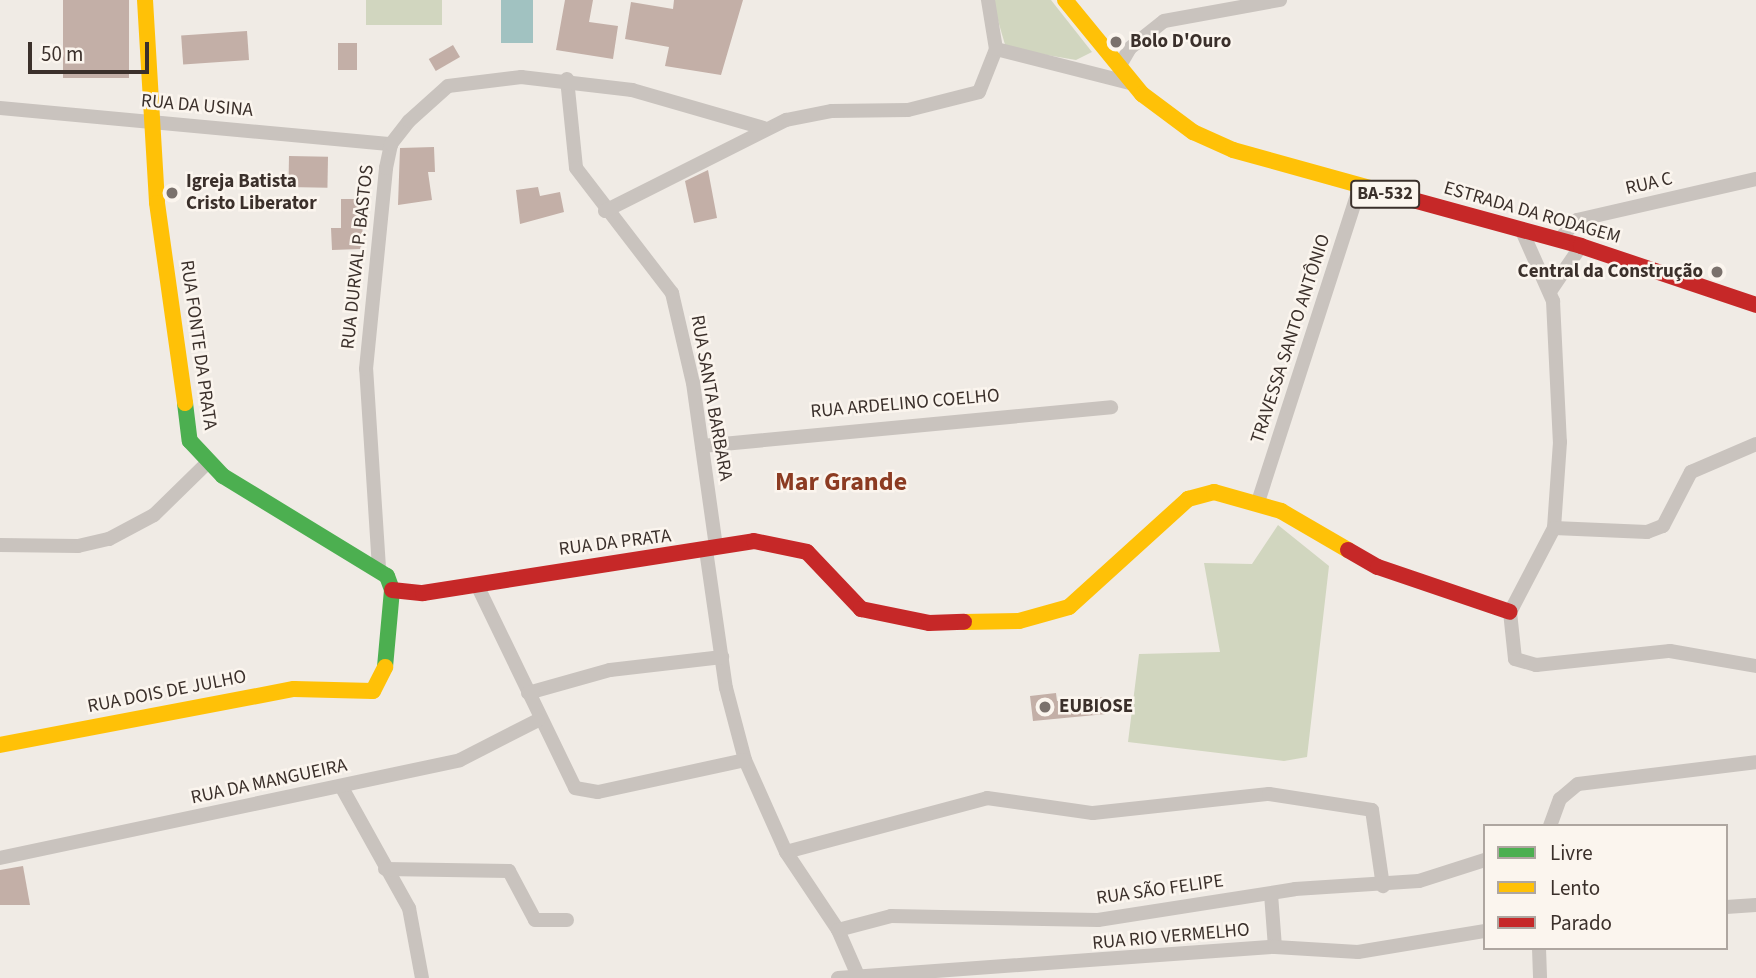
<!DOCTYPE html>
<html>
<head>
<meta charset="utf-8">
<style>
	body { margin:0 }
	#map { position:relative; width:1756px; height:978px; overflow:hidden; background:#f0ebe5; font-family:"Source Sans 3",sans-serif }
	div>[style] { position:absolute }
	.green>* { inset:0; background:#d1d6bf; transform-origin:0 0 }
	.water>* { inset:0; background:#a1c2c1; transform-origin:0 0 }
	.building>* { inset:0; background:#c3afa7; transform-origin:0 0 }
	.street>* { height:14px; margin:-7px; padding:0 7px; transform-origin:7px; border-radius:7px; background:#c9c3be }
	.fast>* { height:16px; margin:-8px; padding:0 8px; transform-origin:8px; border-radius:8px; background:#4caf50 }
	.slow>* { height:16px; margin:-8px; padding:0 8px; transform-origin:8px; border-radius:8px; background:#ffc107 }
	.jam>* { height:16px; margin:-8px; padding:0 8px; transform-origin:8px; border-radius:8px; background:#c62828 }
	.dots>* { width:19px; height:19px; translate:-50% -50%; box-sizing:border-box; border:4px solid #fbf5ee; border-radius:50% }
	span { translate:-50% -50%; white-space:nowrap; text-align:center; line-height:1.15; -webkit-text-stroke:5px #fbf5ee; paint-order:stroke }
	.shield-label span { padding:2px 5px; background:#fbf5ee; border:2px solid; border-radius:5px; -webkit-text-stroke-width:0 }
	.shield-label { font-size:18px; color:#3b302b; font-weight:700 }
	.poi-label { font-size:19px; color:#3b302b; font-weight:700 }
	.left { translate:0 -50%; text-align:left }
	.right { translate:-100% -50%; text-align:right }
	.street-label { font-size:19px; color:#3b302b }
	.district-label { font-size:26px; color:#8c3b22; font-weight:700 }
	.legend { position:absolute; left:1483px; top:824px; width:245px; height:126px; box-sizing:border-box; background:#fbf5ee; border:2px solid #aea6a0; margin:0; padding:9px 12px; list-style:none; font-size:21px; color:#3b302b }
	.legend li { display:flex; align-items:center; gap:14px; height:35px }
	.legend b { width:35px; border:2px solid #aea6a0 }
	.scale { position:absolute; left:28px; top:42px; width:121px; height:32px; box-sizing:border-box; border:4px solid #3b302b; border-top:0; padding-left:9px; font-size:21px; line-height:24px; white-space:nowrap; color:#3b302b; -webkit-text-stroke:5px #fbf5ee; paint-order:stroke }
</style>
</head>
<body>
<div id="map">
	<div class="green">
		<i style="left:366px;top:0;width:76px;height:25px"></i>
		<i style="clip-path:polygon(992px 0,1051px 0,1092px 52px,1076px 60px,1006px 48px)"></i>
		<i style="clip-path:polygon(1278px 525px,1329px 566px,1307px 757px,1284px 761px,1128px 742px,1139px 654px,1220px 652px,1204px 563px,1252px 564px)"></i>
	</div>
	<div class="water">
		<i style="left:501px;top:0;width:32px;height:43px"></i>
	</div>
	<div class="building">
		<i style="left:63px;top:0;width:66px;height:78px"></i>
		<i style="clip-path:polygon(565px 0,593px 0,589px 22px,618px 26px,613px 59px,556px 50px)"></i>
		<i style="clip-path:polygon(674px 0,743px 0,721px 75px,665px 66px,669px 47px,625px 39px,631px 2px,673px 9px)"></i>
		<i style="left:247px;top:31px;width:29px;height:66px;rotate:86deg"></i>
		<i style="left:338px;top:43px;width:19px;height:27px"></i>
		<i style="left:453px;top:45px;width:14px;height:28px;rotate:60deg"></i>
		<i style="clip-path:polygon(434px 147px,435px 172px,428px 172px,432px 200px,398px 205px,400px 148px)"></i>
		<i style="left:289px;top:156px;width:39px;height:31px;rotate:1deg"></i>
		<i style="clip-path:polygon(708px 170px,717px 218px,694px 223px,685px 181px)"></i>
		<i style="clip-path:polygon(538px 187px,540px 196px,560px 192px,564px 212px,520px 224px,516px 190px)"></i>
		<i style="clip-path:polygon(341px 199px,365px 199px,361px 249px,332px 250px,331px 228px,341px 228px)"></i>
		<i style="clip-path:polygon(1056px 693px,1057px 701px,1104px 697px,1106px 714px,1033px 721px,1030px 696px)"></i>
		<i style="clip-path:polygon(23px 866px,30px 905px,0 905px,0 870px)"></i>
	</div>
	<div class="street">
		<i style="left:996px;top:49px;width:138px;rotate:14.2deg"></i>
		<i style="left:1119px;top:67px;width:22px;rotate:-60deg"></i>
		<i style="left:1130px;top:48px;width:43px;rotate:-38.5deg"></i>
		<i style="left:1164px;top:21px;width:118px;rotate:-10.3deg"></i>
		<i style="left:567px;top:79px;width:89px;rotate:84.2deg"></i>
		<i style="left:576px;top:168px;width:158px;rotate:52.5deg"></i>
		<i style="left:672px;top:293px;width:92px;rotate:76.9deg"></i>
		<i style="left:693px;top:383px;width:166px;rotate:82deg"></i>
		<i style="left:0;top:108px;width:393px;rotate:5.3deg"></i>
		<i style="left:605px;top:211px;width:203px;rotate:-26.7deg"></i>
		<i style="left:786px;top:120px;width:47px;rotate:-11.1deg"></i>
		<i style="left:832px;top:111px;width:76px;rotate:-0.8deg"></i>
		<i style="left:908px;top:110px;width:73px;rotate:-14.2deg"></i>
		<i style="left:979px;top:92px;width:46px;rotate:-68.4deg"></i>
		<i style="left:996px;top:49px;width:50px;rotate:-99.3deg"></i>
		<i style="left:1522px;top:231px;width:77px;rotate:66.1deg"></i>
		<i style="left:1553px;top:301px;width:141px;rotate:87.2deg"></i>
		<i style="left:1560px;top:442px;width:86px;rotate:94deg"></i>
		<i style="left:1554px;top:528px;width:95px;rotate:117.6deg"></i>
		<i style="left:1510px;top:612px;width:47px;rotate:83.9deg"></i>
		<i style="left:1515px;top:659px;width:22px;rotate:16deg"></i>
		<i style="left:1536px;top:665px;width:135px;rotate:-6deg"></i>
		<i style="left:1670px;top:651px;width:87px;rotate:9.9deg"></i>
		<i style="left:1559px;top:240px;width:27px;rotate:-48deg"></i>
		<i style="left:1577px;top:220px;width:184px;rotate:-12.9deg"></i>
		<i style="left:1551px;top:290px;width:53px;rotate:-55.7deg"></i>
		<i style="left:702px;top:446px;width:411px;rotate:-5.4deg"></i>
		<i style="left:1258px;top:502px;width:331px;rotate:-72.1deg"></i>
		<i style="left:1554px;top:528px;width:93px;rotate:2.5deg"></i>
		<i style="left:1647px;top:532px;width:17px;rotate:-21deg"></i>
		<i style="left:1663px;top:526px;width:61px;rotate:-62.6deg"></i>
		<i style="left:1691px;top:472px;width:71px;rotate:-23.3deg"></i>
		<i style="left:0;top:545px;width:78px;rotate:0.7deg"></i>
		<i style="left:78px;top:546px;width:32px;rotate:-13deg"></i>
		<i style="left:109px;top:539px;width:51px;rotate:-28.1deg"></i>
		<i style="left:154px;top:515px;width:73px;rotate:-44.4deg"></i>
		<i style="left:706px;top:550px;width:139px;rotate:81.8deg"></i>
		<i style="left:726px;top:688px;width:74px;rotate:75.2deg"></i>
		<i style="left:745px;top:760px;width:101px;rotate:66deg"></i>
		<i style="left:786px;top:852px;width:94px;rotate:56.3deg"></i>
		<i style="left:838px;top:930px;width:52px;rotate:66.4deg"></i>
		<i style="left:379px;top:568px;width:199px;rotate:-93.7deg"></i>
		<i style="left:366px;top:369px;width:202px;rotate:-84.3deg"></i>
		<i style="left:386px;top:168px;width:25px;rotate:-78deg"></i>
		<i style="left:391px;top:144px;width:29px;rotate:-52deg"></i>
		<i style="left:409px;top:121px;width:52px;rotate:-41.9deg"></i>
		<i style="left:448px;top:86px;width:74px;rotate:-7deg"></i>
		<i style="left:521px;top:77px;width:112px;rotate:6.7deg"></i>
		<i style="left:632px;top:90px;width:137px;rotate:16.1deg"></i>
		<i style="left:477px;top:585px;width:225px;rotate:64.2deg"></i>
		<i style="left:575px;top:788px;width:23px;rotate:10deg"></i>
		<i style="left:598px;top:792px;width:150px;rotate:-12.3deg"></i>
		<i style="left:528px;top:693px;width:85px;rotate:-15.7deg"></i>
		<i style="left:610px;top:670px;width:113px;rotate:-6.6deg"></i>
		<i style="left:341px;top:786px;width:140px;rotate:60.9deg"></i>
		<i style="left:409px;top:908px;width:71px;rotate:79.5deg"></i>
		<i style="left:1550px;top:826px;width:29px;rotate:-70deg"></i>
		<i style="left:1560px;top:799px;width:23px;rotate:-40deg"></i>
		<i style="left:1578px;top:784px;width:179px;rotate:-7deg"></i>
		<i style="left:786px;top:852px;width:208px;rotate:-15deg"></i>
		<i style="left:987px;top:798px;width:107px;rotate:8.1deg"></i>
		<i style="left:1093px;top:813px;width:177px;rotate:-6.2deg"></i>
		<i style="left:1269px;top:794px;width:104px;rotate:8.8deg"></i>
		<i style="left:1372px;top:810px;width:77px;rotate:81.8deg"></i>
		<i style="left:0;top:858px;width:470px;rotate:-12deg"></i>
		<i style="left:460px;top:760px;width:88px;rotate:-27.1deg"></i>
		<i style="left:385px;top:869px;width:124px;rotate:0.9deg"></i>
		<i style="left:509px;top:871px;width:55px;rotate:62deg"></i>
		<i style="left:535px;top:920px;width:32px"></i>
		<i style="left:1271px;top:894px;width:53px;rotate:85.7deg"></i>
		<i style="left:1726px;top:907px;width:30px;rotate:-4deg"></i>
		<i style="left:838px;top:930px;width:55px;rotate:-14.8deg"></i>
		<i style="left:891px;top:916px;width:207px;rotate:1.1deg"></i>
		<i style="left:1098px;top:920px;width:199px;rotate:-8.9deg"></i>
		<i style="left:1295px;top:889px;width:124px;rotate:-3.7deg"></i>
		<i style="left:1419px;top:881px;width:69px;rotate:-17.7deg"></i>
		<i style="left:1539px;top:948px;width:30px;rotate:88deg"></i>
		<i style="left:838px;top:978px;width:438px;rotate:-4.1deg"></i>
		<i style="left:1275px;top:947px;width:83px;rotate:3.4deg"></i>
		<i style="left:1358px;top:952px;width:129px;rotate:-9.4deg"></i>
	</div>
	<div class="fast">
		<i style="left:185px;top:403px;width:38px;rotate:83deg"></i>
		<i style="left:190px;top:441px;width:48px;rotate:46.7deg"></i>
		<i style="left:223px;top:476px;width:192px;rotate:31.4deg"></i>
		<i style="left:387px;top:576px;width:15px;rotate:70deg"></i>
		<i style="left:392px;top:590px;width:77px;rotate:95.2deg"></i>
	</div>
	<div class="slow">
		<i style="left:145px;top:0;width:203px;rotate:86.6deg"></i>
		<i style="left:157px;top:203px;width:202px;rotate:82deg"></i>
		<i style="left:1065px;top:0;width:122px;rotate:50.7deg"></i>
		<i style="left:1142px;top:94px;width:64px;rotate:36.7deg"></i>
		<i style="left:1193px;top:132px;width:44px;rotate:24.2deg"></i>
		<i style="left:1233px;top:150px;width:157px;rotate:15.5deg"></i>
		<i style="left:964px;top:622px;width:55px;rotate:-1deg"></i>
		<i style="left:1019px;top:621px;width:52px;rotate:-15.6deg"></i>
		<i style="left:1069px;top:607px;width:161px;rotate:-42.2deg"></i>
		<i style="left:1188px;top:499px;width:27px;rotate:-15deg"></i>
		<i style="left:1214px;top:492px;width:70px;rotate:15.8deg"></i>
		<i style="left:1281px;top:511px;width:78px;rotate:30.2deg"></i>
		<i style="left:0;top:745px;width:299px;rotate:-10.8deg"></i>
		<i style="left:294px;top:689px;width:79px;rotate:1.5deg"></i>
		<i style="left:373px;top:691px;width:27px;rotate:-63deg"></i>
	</div>
	<div class="jam">
		<i style="left:1384px;top:192px;width:204px;rotate:15.3deg"></i>
		<i style="left:1581px;top:246px;width:185px;rotate:18.6deg"></i>
		<i style="left:1348px;top:550px;width:34px;rotate:30deg"></i>
		<i style="left:1378px;top:567px;width:139px;rotate:18.8deg"></i>
		<i style="left:392px;top:590px;width:31px;rotate:6deg"></i>
		<i style="left:423px;top:593px;width:335px;rotate:-8.9deg"></i>
		<i style="left:754px;top:541px;width:54px;rotate:11.7deg"></i>
		<i style="left:807px;top:552px;width:79px;rotate:46.5deg"></i>
		<i style="left:861px;top:609px;width:69px;rotate:11.6deg"></i>
		<i style="left:929px;top:623px;width:35px;rotate:-2deg"></i>
	</div>
	<div class="dots">
		<i style="left:1116px;top:42px;background:#7a716c"></i>
		<i style="left:172px;top:193px;background:#7a716c"></i>
		<i style="left:1717px;top:272px;background:#7a716c"></i>
		<i style="left:1045px;top:707px;background:#7a716c"></i>
	</div>
	<div class="shield-label">
		<span style="left:1385px;top:194px">BA-532</span>
	</div>
	<div class="poi-label">
		<span class="left" style="left:1130px;top:42px">Bolo D'Ouro</span>
		<span class="left" style="left:186px;top:193px">Igreja Batista<br>Cristo Liberator</span>
		<span class="right" style="left:1703px;top:272px">Central da Construção</span>
		<span class="left" style="left:1059px;top:707px">EUBIOSE</span>
	</div>
	<div class="street-label">
		<span style="left:197px;top:106px;rotate:5deg">RUA DA USINA</span>
		<span style="left:1649px;top:184px;rotate:-13deg">RUA C</span>
		<span style="left:1532px;top:213px;rotate:16deg">ESTRADA DA RODAGEM</span>
		<span style="left:358px;top:257px;rotate:-84deg">RUA DURVAL P. BASTOS</span>
		<span style="left:1291px;top:339px;rotate:-72deg">TRAVESSA SANTO ANTÔNIO</span>
		<span style="left:198px;top:345px;rotate:82deg">RUA FONTE DA PRATA</span>
		<span style="left:711px;top:398px;rotate:80deg">RUA SANTA BARBARA</span>
		<span style="left:905px;top:404px;rotate:-5deg">RUA ARDELINO COELHO</span>
		<span style="left:615px;top:543px;rotate:-7deg">RUA DA PRATA</span>
		<span style="left:167px;top:692px;rotate:-11deg">RUA DOIS DE JULHO</span>
		<span style="left:269px;top:782px;rotate:-12deg">RUA DA MANGUEIRA</span>
		<span style="left:1160px;top:890px;rotate:-8deg">RUA SÃO FELIPE</span>
		<span style="left:1171px;top:937px;rotate:-5deg">RUA RIO VERMELHO</span>
	</div>
	<div class="district-label">
		<span style="left:841px;top:482px">Mar Grande</span>
	</div>
	<ul class="legend">
	<li><b style="height:9px;background:#4caf50"></b>Livre</li>
	<li><b style="height:9px;background:#ffc107"></b>Lento</li>
	<li><b style="height:9px;background:#c62828"></b>Parado</li>
	</ul>
	<div class="scale">50 m</div>
</div>
</body>
</html>
